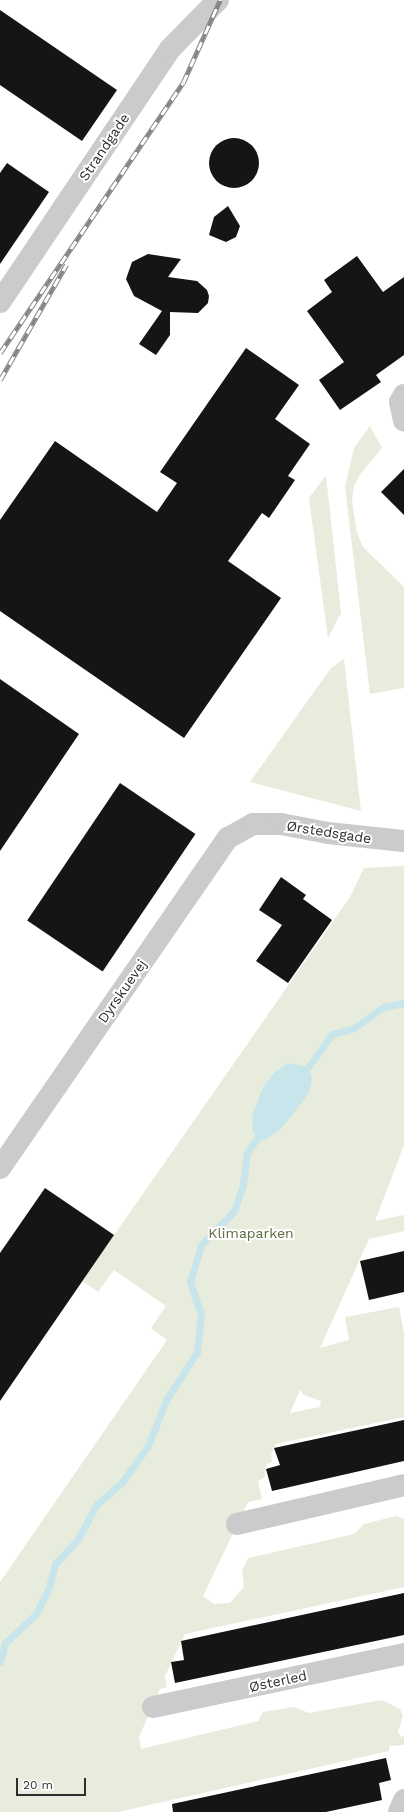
<!DOCTYPE html>
<html>
<head>
<meta charset="utf-8">
<style>
	body { margin:0 }
	#map { position:relative; width:404px; height:1812px; overflow:hidden; background:#fff; font-family:"Work Sans",sans-serif }
	div>[style] { position:absolute }
	.green>* { inset:0; background:#e8ecdc }
	.water>* { inset:0; background:#c8e5ec }
	.stream>* { height:7px; margin:-3.5px; padding:0 3.5px; transform-origin:3.5px; border-radius:3.5px; background:#c8e5ec }
	.building>* { inset:0; background:#151515; transform-origin:0 0 }
	.round { border-radius:50% }
	.minor>* { height:22px; margin:-11px; padding:0 11px; transform-origin:11px; border-radius:11px; background:#cbcbcb }
	.rail>* { height:4.5px; margin-top:-2.25px; transform-origin:0; background:repeating-linear-gradient(90deg,#fff 0 9px,#838383 0 18px); box-sizing:border-box; border-block:1px solid #838383 }
	span { translate:-50% -50%; white-space:nowrap; text-align:center; line-height:1.15; -webkit-text-stroke:4px #fff; paint-order:stroke }
	.street-label { font-size:14px; color:#2e2e2e }
	.park-label { font-size:14px; color:#5b6a3c }
	.scale { position:absolute; left:16px; top:1778px; width:70px; height:18px; box-sizing:border-box; border:2px solid #2e2e2e; border-top:0; padding-left:5px; font-size:12px; line-height:14px; white-space:nowrap; color:#2e2e2e; -webkit-text-stroke:3px #fff; paint-order:stroke }
</style>
</head>
<body>
<div id="map">
	<div class="green">
		<i style="clip-path:polygon(370px 426px,382px 448px,361px 473px,354px 486px,352px 501px,357px 533px,363px 547px,404px 587px,404px 688px,370px 694px,345px 487px,354px 448px)"></i>
		<i style="clip-path:polygon(326px 475px,341px 613px,328px 638px,309px 498px)"></i>
		<i style="clip-path:polygon(344px 659px,361px 811px,250px 782px,331px 668px)"></i>
		<i style="clip-path:polygon(evenodd,404px 866px,404px 1145px,375px 1221px,404px 1215px,404px 1231px,369px 1239px,320px 1348px,349px 1340px,345px 1317px,399px 1307px,404px 1333px,404px 1417px,276px 1444px,271px 1455px,272px 1462px,266px 1464px,265px 1477px,258px 1481px,262px 1499px,248px 1502px,203px 1596px,214px 1604px,230px 1603px,244px 1587px,242px 1571px,248px 1558px,354px 1534px,364px 1524px,396px 1516px,404px 1519px,404px 1587px,185px 1634px,165px 1676px,167px 1687px,160px 1689px,139px 1737px,141px 1749px,258px 1721px,263px 1712px,294px 1707px,309px 1713px,382px 1700px,400px 1709px,403px 1716px,398px 1732px,401px 1737px,404px 1736px,404px 1745px,389px 1746px,389px 1751px,118px 1812px,0 1812px,0 1582px,167px 1340px,151px 1328px,166px 1306px,114px 1270px,98px 1292px,82px 1281px,350px 897px,364px 868px,404px 866px,300px 1390px,304px 1395px,321px 1401px,320px 1407px,290px 1413px,300px 1390px)"></i>
	</div>
	<div class="water">
		<i style="clip-path:polygon(288px 1063px,309px 1067px,312px 1079px,309px 1093px,282px 1128px,265px 1140px,257px 1138px,252px 1130px,253px 1113px,264px 1085px,276px 1071px)"></i>
	</div>
	<div class="stream">
		<i style="left:304px;top:1073px;width:48px;rotate:-54.3deg"></i>
		<i style="left:332px;top:1034px;width:23px;rotate:-15deg"></i>
		<i style="left:354px;top:1028px;width:36px;rotate:-36deg"></i>
		<i style="left:383px;top:1007px;width:21px;rotate:-11deg"></i>
		<i style="left:0;top:1662px;width:20px;rotate:-75deg"></i>
		<i style="left:5px;top:1643px;width:42px;rotate:-43.1deg"></i>
		<i style="left:36px;top:1614px;width:30px;rotate:-64deg"></i>
		<i style="left:49px;top:1587px;width:24px;rotate:-75deg"></i>
		<i style="left:55px;top:1564px;width:34px;rotate:-47deg"></i>
		<i style="left:78px;top:1539px;width:40px;rotate:-62deg"></i>
		<i style="left:97px;top:1504px;width:33px;rotate:-41deg"></i>
		<i style="left:122px;top:1482px;width:44px;rotate:-54.2deg"></i>
		<i style="left:148px;top:1446px;width:49px;rotate:-68.6deg"></i>
		<i style="left:166px;top:1400px;width:57px;rotate:-57.1deg"></i>
		<i style="left:197px;top:1352px;width:38px;rotate:-84deg"></i>
		<i style="left:201px;top:1314px;width:34px;rotate:-109deg"></i>
		<i style="left:190px;top:1282px;width:39px;rotate:-73deg"></i>
		<i style="left:201px;top:1245px;width:47px;rotate:-45.9deg"></i>
		<i style="left:234px;top:1211px;width:28px;rotate:-71deg"></i>
		<i style="left:243px;top:1185px;width:32px;rotate:-83deg"></i>
		<i style="left:247px;top:1153px;width:27px;rotate:-56deg"></i>
	</div>
	<div class="building">
		<i style="clip-path:polygon(0 10px,117px 90px,82px 141px,0 85px)"></i>
		<i class="round" style="left:209px;top:138px;width:50px;height:50px"></i>
		<i style="clip-path:polygon(7px 163px,49px 192px,0 264px,0 173px)"></i>
		<i style="clip-path:polygon(228px 206px,240px 226px,236px 237px,226px 242px,209px 235px,214px 217px)"></i>
		<i style="clip-path:polygon(148px 254px,181px 259px,168px 277px,197px 281px,207px 290px,209px 296px,208px 303px,198px 313px,170px 312px,170px 335px,156px 355px,139px 344px,162px 311px,134px 296px,126px 279px,132px 262px)"></i>
		<i style="clip-path:polygon(357px 256px,383px 292px,404px 277px,404px 355px,376px 375px,381px 382px,340px 410px,319px 380px,344px 362px,307px 311px,332px 292px,324px 280px)"></i>
		<i style="clip-path:polygon(246px 348px,299px 385px,275px 419px,310px 444px,288px 476px,295px 480px,269px 518px,262px 513px,228px 561px,281px 598px,184px 738px,0 611px,0 520px,55px 441px,157px 512px,177px 483px,160px 472px)"></i>
		<i style="clip-path:polygon(404px 469px,404px 515px,381px 492px)"></i>
		<i style="clip-path:polygon(0 679px,79px 734px,0 851px)"></i>
		<i style="left:120px;top:783px;width:91px;height:166px;rotate:34deg"></i>
		<i style="clip-path:polygon(281px 877px,306px 895px,303px 899px,332px 920px,288px 983px,256px 961px,282px 925px,259px 910px)"></i>
		<i style="clip-path:polygon(45px 1188px,114px 1235px,0 1401px,0 1253px)"></i>
		<i style="clip-path:polygon(404px 1251px,404px 1292px,369px 1300px,360px 1261px)"></i>
		<i style="clip-path:polygon(404px 1420px,404px 1461px,272px 1491px,266px 1469px,280px 1465px,274px 1448px)"></i>
		<i style="clip-path:polygon(404px 1593px,404px 1635px,175px 1683px,171px 1662px,184px 1660px,181px 1641px)"></i>
		<i style="clip-path:polygon(386px 1758px,391px 1780px,379px 1783px,382px 1800px,326px 1812px,173px 1812px,172px 1804px)"></i>
	</div>
	<div class="minor">
		<i style="left:0;top:302px;width:305px;rotate:-56.1deg"></i>
		<i style="left:170px;top:49px;width:69px;rotate:-45.6deg"></i>
		<i style="left:404px;top:395px;width:8px;rotate:120deg"></i>
		<i style="left:400px;top:402px;width:19px;rotate:78deg"></i>
		<i style="left:0;top:1168px;width:401px;rotate:-55.4deg"></i>
		<i style="left:228px;top:838px;width:29px;rotate:-29deg"></i>
		<i style="left:253px;top:824px;width:28px"></i>
		<i style="left:281px;top:824px;width:48px;rotate:10.8deg"></i>
		<i style="left:328px;top:833px;width:76px;rotate:6deg"></i>
		<i style="left:237px;top:1524px;width:171px;rotate:-13.1deg"></i>
		<i style="left:153px;top:1707px;width:257px;rotate:-11.9deg"></i>
		<i style="left:399px;top:1812px;width:13px;rotate:-67deg"></i>
	</div>
	<div class="rail">
		<i style="left:0;top:353px;width:326px;rotate:-55.9deg"></i>
		<i style="left:183px;top:83px;width:91px;rotate:-66deg"></i>
		<i style="left:0;top:380px;width:133px;rotate:-60.1deg"></i>
	</div>
	<div class="street-label">
		<span style="left:104px;top:147px;rotate:-56deg">Strandgade</span>
		<span style="left:329px;top:832px;rotate:9deg">Ørstedsgade</span>
		<span style="left:122px;top:991px;rotate:-55deg">Dyrskuevej</span>
		<span style="left:278px;top:1681px;rotate:-12deg">Østerled</span>
	</div>
	<div class="park-label">
		<span style="left:251px;top:1233px">Klimaparken</span>
	</div>
	<div class="scale">20 m</div>
</div>
</body>
</html>
